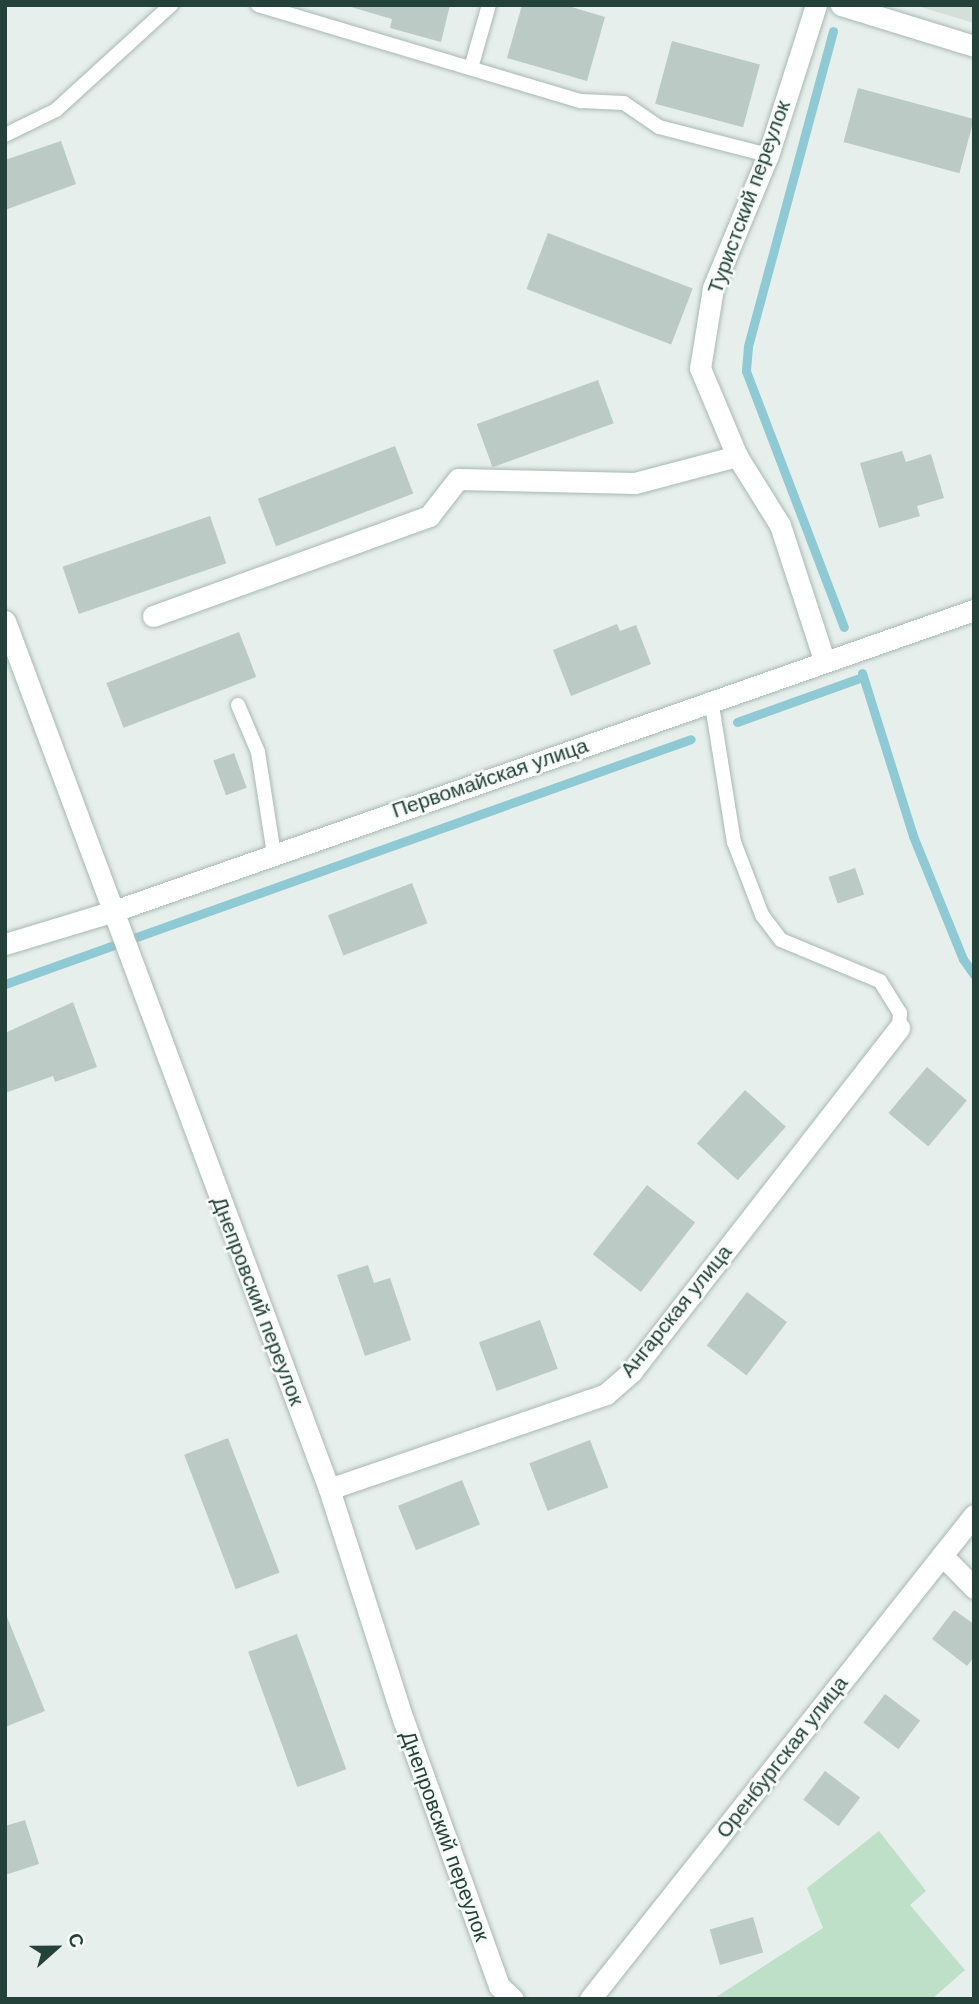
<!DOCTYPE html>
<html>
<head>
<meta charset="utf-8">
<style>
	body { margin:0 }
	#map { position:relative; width:979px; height:2004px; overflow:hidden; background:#e6efeb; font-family:Arial,sans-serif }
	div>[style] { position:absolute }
	.built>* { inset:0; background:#d4dfda }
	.green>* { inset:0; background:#bfe0c8 }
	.stream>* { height:9px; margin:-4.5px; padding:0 4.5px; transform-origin:4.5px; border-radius:4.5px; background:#8ec9d4 }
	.building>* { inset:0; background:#bbcac4; transform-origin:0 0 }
	.roads { filter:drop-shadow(0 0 2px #a8b8b2) drop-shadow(0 0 2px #a8b8b2) }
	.lane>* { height:14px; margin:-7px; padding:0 7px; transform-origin:7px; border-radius:7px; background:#fff }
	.street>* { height:21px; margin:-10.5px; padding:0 10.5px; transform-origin:10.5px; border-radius:10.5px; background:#fff }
	.secondary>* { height:21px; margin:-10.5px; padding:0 10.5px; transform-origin:10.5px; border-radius:10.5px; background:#fff }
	span { translate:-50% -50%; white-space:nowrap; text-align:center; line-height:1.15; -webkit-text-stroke:5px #f7fbf9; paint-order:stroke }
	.street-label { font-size:21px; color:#24423a }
	.frame { position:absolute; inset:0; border:7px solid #24423a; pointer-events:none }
	.north { position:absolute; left:21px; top:1913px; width:70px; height:70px; -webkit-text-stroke:5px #f7fbf9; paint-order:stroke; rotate:69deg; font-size:19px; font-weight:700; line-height:28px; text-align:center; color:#24423a }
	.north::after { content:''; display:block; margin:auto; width:24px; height:32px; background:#24423a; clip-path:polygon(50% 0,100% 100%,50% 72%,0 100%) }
</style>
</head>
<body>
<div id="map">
	<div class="built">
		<i style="clip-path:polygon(914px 5px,974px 5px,974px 23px)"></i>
	</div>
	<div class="green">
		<i style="clip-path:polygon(879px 1831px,926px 1891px,910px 1905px,965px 1970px,932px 1999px,713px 1999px,823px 1928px,807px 1888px)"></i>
	</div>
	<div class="stream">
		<i style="left:833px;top:31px;width:327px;rotate:105.1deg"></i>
		<i style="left:748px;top:347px;width:24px;rotate:95deg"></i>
		<i style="left:746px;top:371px;width:274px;rotate:69.1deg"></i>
		<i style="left:862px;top:673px;width:171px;rotate:72.6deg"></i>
		<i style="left:913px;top:836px;width:133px;rotate:67.9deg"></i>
		<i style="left:963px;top:959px;width:19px;rotate:55deg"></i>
		<i style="left:737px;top:722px;width:134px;rotate:-19.7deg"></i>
		<i style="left:5px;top:984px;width:728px;rotate:-19.65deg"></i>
	</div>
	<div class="building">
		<i style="clip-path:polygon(344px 5px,450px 5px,441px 42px,390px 28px,392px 19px)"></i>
		<i style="clip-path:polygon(522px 5px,565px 5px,605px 17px,587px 81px,507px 58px)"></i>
		<i style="left:672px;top:41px;width:91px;height:65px;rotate:15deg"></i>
		<i style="left:858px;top:88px;width:120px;height:56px;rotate:15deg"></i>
		<i style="clip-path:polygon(61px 141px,76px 184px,5px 210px,5px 160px)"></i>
		<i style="left:548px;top:233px;width:155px;height:60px;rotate:21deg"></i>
		<i style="left:598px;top:380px;width:46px;height:129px;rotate:70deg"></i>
		<i style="left:395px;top:446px;width:51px;height:147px;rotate:69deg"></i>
		<i style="clip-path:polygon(902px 451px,906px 462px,931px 454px,944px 498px,917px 506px,920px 516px,879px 528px,860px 463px)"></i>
		<i style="left:210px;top:516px;width:50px;height:156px;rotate:71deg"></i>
		<i style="clip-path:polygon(617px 624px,620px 631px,636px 625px,651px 664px,571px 696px,553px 650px)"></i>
		<i style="left:239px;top:632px;width:48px;height:142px;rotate:69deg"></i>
		<i style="left:234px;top:753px;width:37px;height:22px;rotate:70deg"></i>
		<i style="left:855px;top:868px;width:28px;height:28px;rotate:71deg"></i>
		<i style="left:412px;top:883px;width:43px;height:90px;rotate:69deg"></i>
		<i style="clip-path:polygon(73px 1002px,97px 1067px,55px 1082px,53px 1076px,5px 1093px,5px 1033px)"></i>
		<i style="left:927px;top:1067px;width:52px;height:60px;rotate:40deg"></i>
		<i style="left:745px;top:1090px;width:55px;height:72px;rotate:42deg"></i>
		<i style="left:647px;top:1185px;width:61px;height:88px;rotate:38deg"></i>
		<i style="clip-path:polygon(368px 1265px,374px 1283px,390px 1278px,411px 1340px,365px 1356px,337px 1275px)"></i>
		<i style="left:747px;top:1292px;width:50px;height:67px;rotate:37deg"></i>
		<i style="left:540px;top:1320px;width:52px;height:65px;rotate:70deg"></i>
		<i style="left:228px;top:1438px;width:144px;height:47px;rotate:69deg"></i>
		<i style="left:590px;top:1440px;width:51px;height:65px;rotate:69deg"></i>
		<i style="left:462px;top:1480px;width:48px;height:69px;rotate:68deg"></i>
		<i style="clip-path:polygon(954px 1610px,974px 1624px,974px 1657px,967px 1666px,932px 1639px)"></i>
		<i style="clip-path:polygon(5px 1612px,45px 1711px,5px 1727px)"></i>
		<i style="left:297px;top:1634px;width:144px;height:52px;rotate:70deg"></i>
		<i style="left:885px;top:1694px;width:44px;height:36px;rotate:37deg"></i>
		<i style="left:825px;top:1771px;width:44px;height:36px;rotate:37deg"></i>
		<i style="clip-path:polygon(25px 1820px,39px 1864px,5px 1875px,5px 1826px)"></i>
		<i style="left:753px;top:1917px;width:37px;height:45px;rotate:74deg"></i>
	</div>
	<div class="roads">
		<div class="lane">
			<i style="left:258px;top:5px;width:337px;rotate:16.6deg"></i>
			<i style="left:581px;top:101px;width:43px;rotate:2.7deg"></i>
			<i style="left:624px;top:103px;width:42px;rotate:34.4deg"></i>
			<i style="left:659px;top:127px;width:113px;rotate:14.4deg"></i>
			<i style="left:471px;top:68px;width:66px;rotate:-74.1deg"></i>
			<i style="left:5px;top:135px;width:57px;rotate:-26.1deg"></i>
			<i style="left:56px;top:110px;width:156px;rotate:-42.4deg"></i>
			<i style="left:711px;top:699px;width:145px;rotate:80.9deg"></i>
			<i style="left:734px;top:842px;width:78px;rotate:69deg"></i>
			<i style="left:762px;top:915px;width:31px;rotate:53deg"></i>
			<i style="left:781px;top:940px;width:107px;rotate:22.5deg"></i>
			<i style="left:880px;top:981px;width:38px;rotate:58deg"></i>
			<i style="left:900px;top:1013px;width:15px;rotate:94deg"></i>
			<i style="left:238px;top:705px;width:51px;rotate:66.9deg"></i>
			<i style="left:258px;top:752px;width:103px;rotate:81.1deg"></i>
		</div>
		<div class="street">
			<i style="left:816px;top:5px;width:157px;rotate:107.7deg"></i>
			<i style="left:768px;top:155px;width:144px;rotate:112.5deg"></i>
			<i style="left:713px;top:288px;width:81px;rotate:99.2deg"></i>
			<i style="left:700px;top:368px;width:95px;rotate:67.2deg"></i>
			<i style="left:737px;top:456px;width:81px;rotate:58.1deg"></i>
			<i style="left:780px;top:525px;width:142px;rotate:71.9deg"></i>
			<i style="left:153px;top:616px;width:294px;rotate:-19.9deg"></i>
			<i style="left:429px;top:516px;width:47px;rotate:-51.9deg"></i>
			<i style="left:458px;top:479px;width:177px;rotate:1.3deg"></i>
			<i style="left:635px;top:483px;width:106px;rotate:-14.8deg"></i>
			<i style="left:5px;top:621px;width:926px;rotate:69.53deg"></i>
			<i style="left:329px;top:1489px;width:242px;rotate:72.2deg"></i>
			<i style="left:403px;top:1719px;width:284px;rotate:70.2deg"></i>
			<i style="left:499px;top:1986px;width:19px;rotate:43deg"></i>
			<i style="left:5px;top:944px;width:111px;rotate:-16.8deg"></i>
			<i style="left:111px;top:912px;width:914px;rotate:-19.29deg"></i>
			<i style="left:329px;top:1489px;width:293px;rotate:-18.9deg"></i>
			<i style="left:606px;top:1394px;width:35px;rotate:-41deg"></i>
			<i style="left:632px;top:1371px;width:435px;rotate:-52.1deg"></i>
			<i style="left:942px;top:1555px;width:46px;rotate:45.9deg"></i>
			<i style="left:590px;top:1999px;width:618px;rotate:-51.57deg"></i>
		</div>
		<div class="secondary">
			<i style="left:841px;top:5px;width:139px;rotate:17.1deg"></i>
		</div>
	</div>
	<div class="street-label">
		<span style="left:749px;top:197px;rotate:-70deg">Туристский переулок</span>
		<span style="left:490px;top:778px;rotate:-19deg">Первомайская улица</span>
		<span style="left:258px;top:1301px;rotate:69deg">Днепровский переулок</span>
		<span style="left:676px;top:1311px;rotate:-51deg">Ангарская улица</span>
		<span style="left:782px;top:1757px;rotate:-52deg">Оренбургская улица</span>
		<span style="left:445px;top:1836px;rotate:70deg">Днепровский переулок</span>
	</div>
	<div class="frame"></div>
	<div class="north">С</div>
</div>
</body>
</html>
